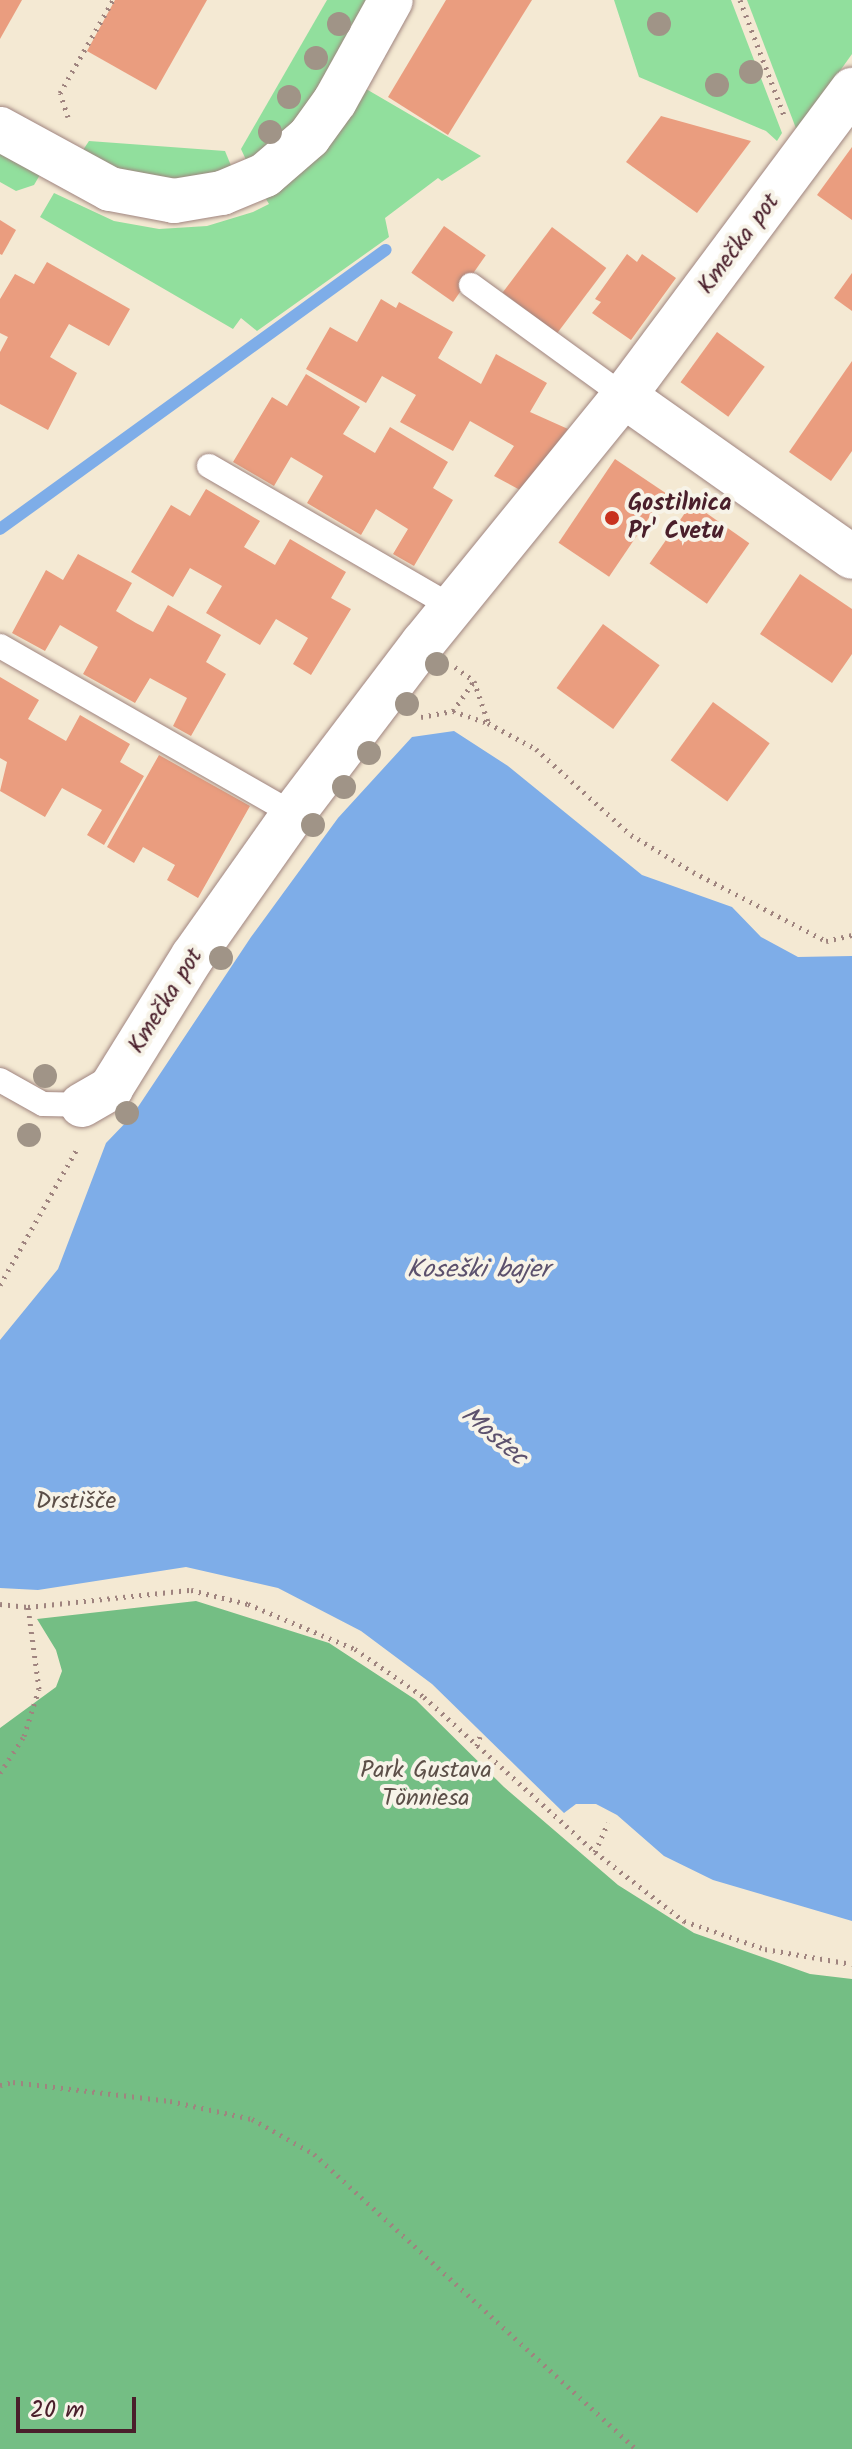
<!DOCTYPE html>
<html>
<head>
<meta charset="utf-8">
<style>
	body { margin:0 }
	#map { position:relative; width:852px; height:2449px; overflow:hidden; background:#f4e9d3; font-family:Kalam,sans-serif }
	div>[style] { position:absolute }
	.green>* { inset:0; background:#91df9d }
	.forest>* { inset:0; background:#74be84 }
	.water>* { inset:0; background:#7eade8 }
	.stream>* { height:12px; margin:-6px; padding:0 6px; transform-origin:6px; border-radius:6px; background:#7eade8 }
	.building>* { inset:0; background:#ea9d7f; transform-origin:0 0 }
	.path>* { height:5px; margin-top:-2.5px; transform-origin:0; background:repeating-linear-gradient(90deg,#9f847f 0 2px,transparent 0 8px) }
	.roads { filter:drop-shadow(0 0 2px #9f847f) drop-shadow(0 0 2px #9f847f) }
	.service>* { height:24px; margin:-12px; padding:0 12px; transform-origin:12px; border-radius:12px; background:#fff }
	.minor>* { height:44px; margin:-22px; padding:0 22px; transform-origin:22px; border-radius:22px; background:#fff }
	.trees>* { width:24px; height:24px; margin:-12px; border-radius:50%; background:#a09487 }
	.dots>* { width:22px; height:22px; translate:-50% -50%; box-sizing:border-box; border:4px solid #f7f3e8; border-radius:50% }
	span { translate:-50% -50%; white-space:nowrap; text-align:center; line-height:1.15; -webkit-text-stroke:8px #f7f3e8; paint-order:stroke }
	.street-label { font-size:24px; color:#4a1f2b }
	.poi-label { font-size:24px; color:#4a1f2b; font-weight:700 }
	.left { translate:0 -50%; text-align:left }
	.park-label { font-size:24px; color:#5c4f48 }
	.water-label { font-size:26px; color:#5c516d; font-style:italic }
	.scale { position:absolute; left:16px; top:2397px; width:120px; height:36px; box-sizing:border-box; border:4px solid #4a1f2b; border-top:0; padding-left:10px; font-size:24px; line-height:28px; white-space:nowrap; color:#4a1f2b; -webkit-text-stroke:6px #f7f3e8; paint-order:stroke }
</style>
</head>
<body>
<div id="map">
	<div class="green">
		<i style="clip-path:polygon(327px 0,369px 0,298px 120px,247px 162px,241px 149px)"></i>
		<i style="clip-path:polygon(614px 0,731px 0,782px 133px,777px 141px,766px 131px,639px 77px)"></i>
		<i style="clip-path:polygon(747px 0,852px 0,852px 54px,797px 131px)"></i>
		<i style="clip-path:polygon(361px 86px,481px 156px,442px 181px,438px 178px,385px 218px,389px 237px,257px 331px,241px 318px,233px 329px,40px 217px,54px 193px,114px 221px,159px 229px,207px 226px,253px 212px,269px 204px,263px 194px)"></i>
		<i style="clip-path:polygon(89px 141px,225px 151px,232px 168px,185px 180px,122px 173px,81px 153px)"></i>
		<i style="clip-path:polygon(0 149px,41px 173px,34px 185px,16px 191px,0 182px)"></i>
	</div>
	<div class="forest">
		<i style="clip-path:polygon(196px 1601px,329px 1643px,416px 1700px,504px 1787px,618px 1885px,694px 1933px,810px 1974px,852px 1979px,852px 2449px,0 2449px,0 1728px,56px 1687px,62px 1671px,56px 1650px,37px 1619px)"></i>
	</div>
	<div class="water">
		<i style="clip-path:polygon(454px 731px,508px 766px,642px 875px,732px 907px,761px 937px,798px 957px,852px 956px,852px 1921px,713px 1880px,664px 1856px,617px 1815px,596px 1804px,576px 1804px,564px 1813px,432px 1684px,361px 1631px,278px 1588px,186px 1567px,38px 1590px,0 1588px,0 1340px,58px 1269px,106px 1143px,132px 1116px,251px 937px,338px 818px,412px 737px)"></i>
	</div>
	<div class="stream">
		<i style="left:0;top:529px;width:476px;rotate:-35.9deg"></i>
	</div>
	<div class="building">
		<i style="clip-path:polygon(0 0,22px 0,0 39px)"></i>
		<i style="clip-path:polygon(115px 0,207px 0,156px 90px,87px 51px)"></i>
		<i style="clip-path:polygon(446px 0,532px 0,448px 135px,388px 97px)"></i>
		<i style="clip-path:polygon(661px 116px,751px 141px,697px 213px,626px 162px)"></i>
		<i style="clip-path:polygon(852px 147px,852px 220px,817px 195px)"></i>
		<i style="clip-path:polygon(0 220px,16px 230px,2px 255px,0 254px)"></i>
		<i style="left:444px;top:226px;width:51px;height:57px;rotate:35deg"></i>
		<i style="left:552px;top:227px;width:68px;height:82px;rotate:37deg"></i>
		<i style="clip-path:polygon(627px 254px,637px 262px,642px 254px,676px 278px,631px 340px,592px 313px,601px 302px,595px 299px)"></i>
		<i style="clip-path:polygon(47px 262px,130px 309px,109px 346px,69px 324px,50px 357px,77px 373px,48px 430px,0 404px,0 352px,8px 337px,0 333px,0 299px,15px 274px,34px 284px)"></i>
		<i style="clip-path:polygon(852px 273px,852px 311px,834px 298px)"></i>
		<i style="clip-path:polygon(381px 299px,396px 308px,399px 302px,453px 332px,438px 358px,481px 384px,496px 354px,547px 383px,530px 412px,568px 429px,520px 490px,494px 476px,514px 446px,470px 421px,453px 451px,400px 422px,416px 395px,382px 376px,366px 403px,306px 369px,330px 327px,357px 342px)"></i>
		<i style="left:717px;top:332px;width:59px;height:62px;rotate:36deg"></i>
		<i style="clip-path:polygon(852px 361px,852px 451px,831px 481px,789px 452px)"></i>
		<i style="clip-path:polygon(306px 374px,360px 407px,343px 434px,375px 453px,390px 427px,448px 462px,433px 488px,453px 500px,414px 566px,393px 554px,408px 529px,376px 509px,361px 535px,307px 503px,323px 476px,291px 457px,274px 486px,233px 462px,272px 397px,287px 406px)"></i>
		<i style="left:615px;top:459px;width:61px;height:101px;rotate:34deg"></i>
		<i style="clip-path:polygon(206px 489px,260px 521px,244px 547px,275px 565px,290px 539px,346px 572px,331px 598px,351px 609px,311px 675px,293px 664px,308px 638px,276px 619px,260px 645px,206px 613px,222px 586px,190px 568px,173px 597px,131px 572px,171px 505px,190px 516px)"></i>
		<i style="left:692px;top:503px;width:70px;height:74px;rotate:35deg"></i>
		<i style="clip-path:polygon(78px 554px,132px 583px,116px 611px,136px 623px,153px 632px,168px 605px,221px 635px,206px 662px,226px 674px,191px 736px,173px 726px,187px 698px,150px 678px,135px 703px,83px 674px,98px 647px,60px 625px,45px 651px,12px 633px,46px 570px,63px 580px)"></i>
		<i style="clip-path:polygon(800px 574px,852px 609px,852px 654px,832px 683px,760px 634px)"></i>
		<i style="left:603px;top:624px;width:70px;height:79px;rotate:36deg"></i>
		<i style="clip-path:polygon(0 677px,39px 700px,28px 719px,66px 741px,80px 715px,130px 744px,120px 762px,144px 776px,104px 845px,87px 835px,102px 810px,62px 788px,45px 817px,0 791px,7px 762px,0 758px)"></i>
		<i style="left:713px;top:702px;width:70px;height:72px;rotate:36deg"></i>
		<i style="clip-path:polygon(159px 755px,250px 806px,198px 898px,167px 880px,175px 865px,143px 847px,134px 863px,107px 847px)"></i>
	</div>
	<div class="path">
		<i style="left:740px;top:0;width:123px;rotate:69.1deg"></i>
		<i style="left:68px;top:117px;width:25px;rotate:-108deg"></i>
		<i style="left:60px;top:93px;width:107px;rotate:-60.3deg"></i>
		<i style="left:455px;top:667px;width:24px;rotate:36deg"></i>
		<i style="left:474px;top:681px;width:43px;rotate:71.1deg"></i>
		<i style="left:453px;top:711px;width:37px;rotate:-55deg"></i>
		<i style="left:421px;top:717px;width:33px;rotate:-11deg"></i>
		<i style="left:453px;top:711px;width:37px;rotate:19deg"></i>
		<i style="left:488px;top:723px;width:55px;rotate:28.4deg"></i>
		<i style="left:536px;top:749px;width:128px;rotate:42.2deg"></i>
		<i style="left:631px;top:835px;width:72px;rotate:30.8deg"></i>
		<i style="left:693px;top:872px;width:150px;rotate:27.4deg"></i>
		<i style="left:826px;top:941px;width:27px;rotate:-13deg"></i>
		<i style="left:0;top:1285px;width:159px;rotate:-60.5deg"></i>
		<i style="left:0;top:1604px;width:28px;rotate:6deg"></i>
		<i style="left:28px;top:1607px;width:164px;rotate:-6deg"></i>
		<i style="left:191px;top:1590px;width:59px;rotate:13.8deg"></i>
		<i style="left:248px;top:1604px;width:116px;rotate:22.8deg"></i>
		<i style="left:355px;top:1649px;width:84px;rotate:34.8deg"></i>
		<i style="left:424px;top:1697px;width:231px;rotate:42.2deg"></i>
		<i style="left:595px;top:1852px;width:113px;rotate:37.8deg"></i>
		<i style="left:684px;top:1921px;width:86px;rotate:19.1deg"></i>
		<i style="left:765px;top:1949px;width:88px;rotate:9.8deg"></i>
		<i style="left:477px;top:1746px;width:10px;rotate:-73deg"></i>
		<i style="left:0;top:1773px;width:44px;rotate:-57deg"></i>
		<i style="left:24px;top:1736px;width:49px;rotate:-72.3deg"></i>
		<i style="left:39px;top:1689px;width:83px;rotate:-97.6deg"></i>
		<i style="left:595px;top:1852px;width:32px;rotate:-66deg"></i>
		<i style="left:0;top:2085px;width:13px;rotate:-13deg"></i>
		<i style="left:13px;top:2082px;width:158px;rotate:6.9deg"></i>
		<i style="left:170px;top:2101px;width:84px;rotate:12.4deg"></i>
		<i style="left:252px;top:2119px;width:71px;rotate:29.4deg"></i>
		<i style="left:314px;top:2154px;width:434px;rotate:42.5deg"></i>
	</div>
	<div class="roads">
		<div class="service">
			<i style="left:471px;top:285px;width:189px;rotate:36deg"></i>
			<i style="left:209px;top:466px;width:281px;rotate:30.1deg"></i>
			<i style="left:0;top:646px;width:338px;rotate:29.8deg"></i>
			<i style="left:0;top:1080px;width:49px;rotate:29.2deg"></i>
			<i style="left:43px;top:1104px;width:39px;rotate:1deg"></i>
		</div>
		<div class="minor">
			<i style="left:0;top:129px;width:125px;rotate:28.6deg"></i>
			<i style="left:110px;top:189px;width:65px;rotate:10.6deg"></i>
			<i style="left:174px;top:201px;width:49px;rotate:-9.5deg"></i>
			<i style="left:222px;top:193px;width:47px;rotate:-22.7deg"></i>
			<i style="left:265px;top:175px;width:58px;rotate:-40.8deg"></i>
			<i style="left:309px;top:137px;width:44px;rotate:-54.2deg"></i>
			<i style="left:335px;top:101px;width:115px;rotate:-61deg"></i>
			<i style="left:624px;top:396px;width:279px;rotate:35.2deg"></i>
			<i style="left:82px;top:1105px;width:34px;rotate:-30deg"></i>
			<i style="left:111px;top:1088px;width:155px;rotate:-58.2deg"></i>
			<i style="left:193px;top:956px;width:174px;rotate:-54.8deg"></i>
			<i style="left:293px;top:814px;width:215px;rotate:-52.8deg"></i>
			<i style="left:423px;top:643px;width:318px;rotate:-50.9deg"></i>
			<i style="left:624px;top:396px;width:382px;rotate:-53.3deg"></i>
		</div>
	</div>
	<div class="trees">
		<i style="left:339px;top:24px"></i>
		<i style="left:659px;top:24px"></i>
		<i style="left:316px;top:58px"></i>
		<i style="left:751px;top:72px"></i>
		<i style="left:717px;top:85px"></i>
		<i style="left:289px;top:97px"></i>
		<i style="left:270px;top:132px"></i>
		<i style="left:437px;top:664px"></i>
		<i style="left:407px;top:704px"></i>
		<i style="left:369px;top:753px"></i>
		<i style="left:344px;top:787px"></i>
		<i style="left:313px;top:825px"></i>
		<i style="left:221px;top:958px"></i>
		<i style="left:45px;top:1076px"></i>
		<i style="left:127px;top:1113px"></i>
		<i style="left:29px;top:1135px"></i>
	</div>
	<div class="dots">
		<i style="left:612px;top:518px;background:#c8321e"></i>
	</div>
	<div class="street-label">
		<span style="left:739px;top:244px;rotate:-53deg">Kmečka pot</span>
		<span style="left:166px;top:1001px;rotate:-58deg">Kmečka pot</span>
	</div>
	<div class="poi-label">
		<span class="left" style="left:628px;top:518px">Gostilnica<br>Pr' Cvetu</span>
	</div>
	<div class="park-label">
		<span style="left:76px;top:1502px">Drstišče</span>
		<span style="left:426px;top:1785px">Park Gustava<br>Tönniesa</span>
	</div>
	<div class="water-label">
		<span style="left:478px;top:1271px">Koseški bajer</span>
		<span style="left:493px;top:1437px;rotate:40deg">Mostec</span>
	</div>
	<div class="scale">20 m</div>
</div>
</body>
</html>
